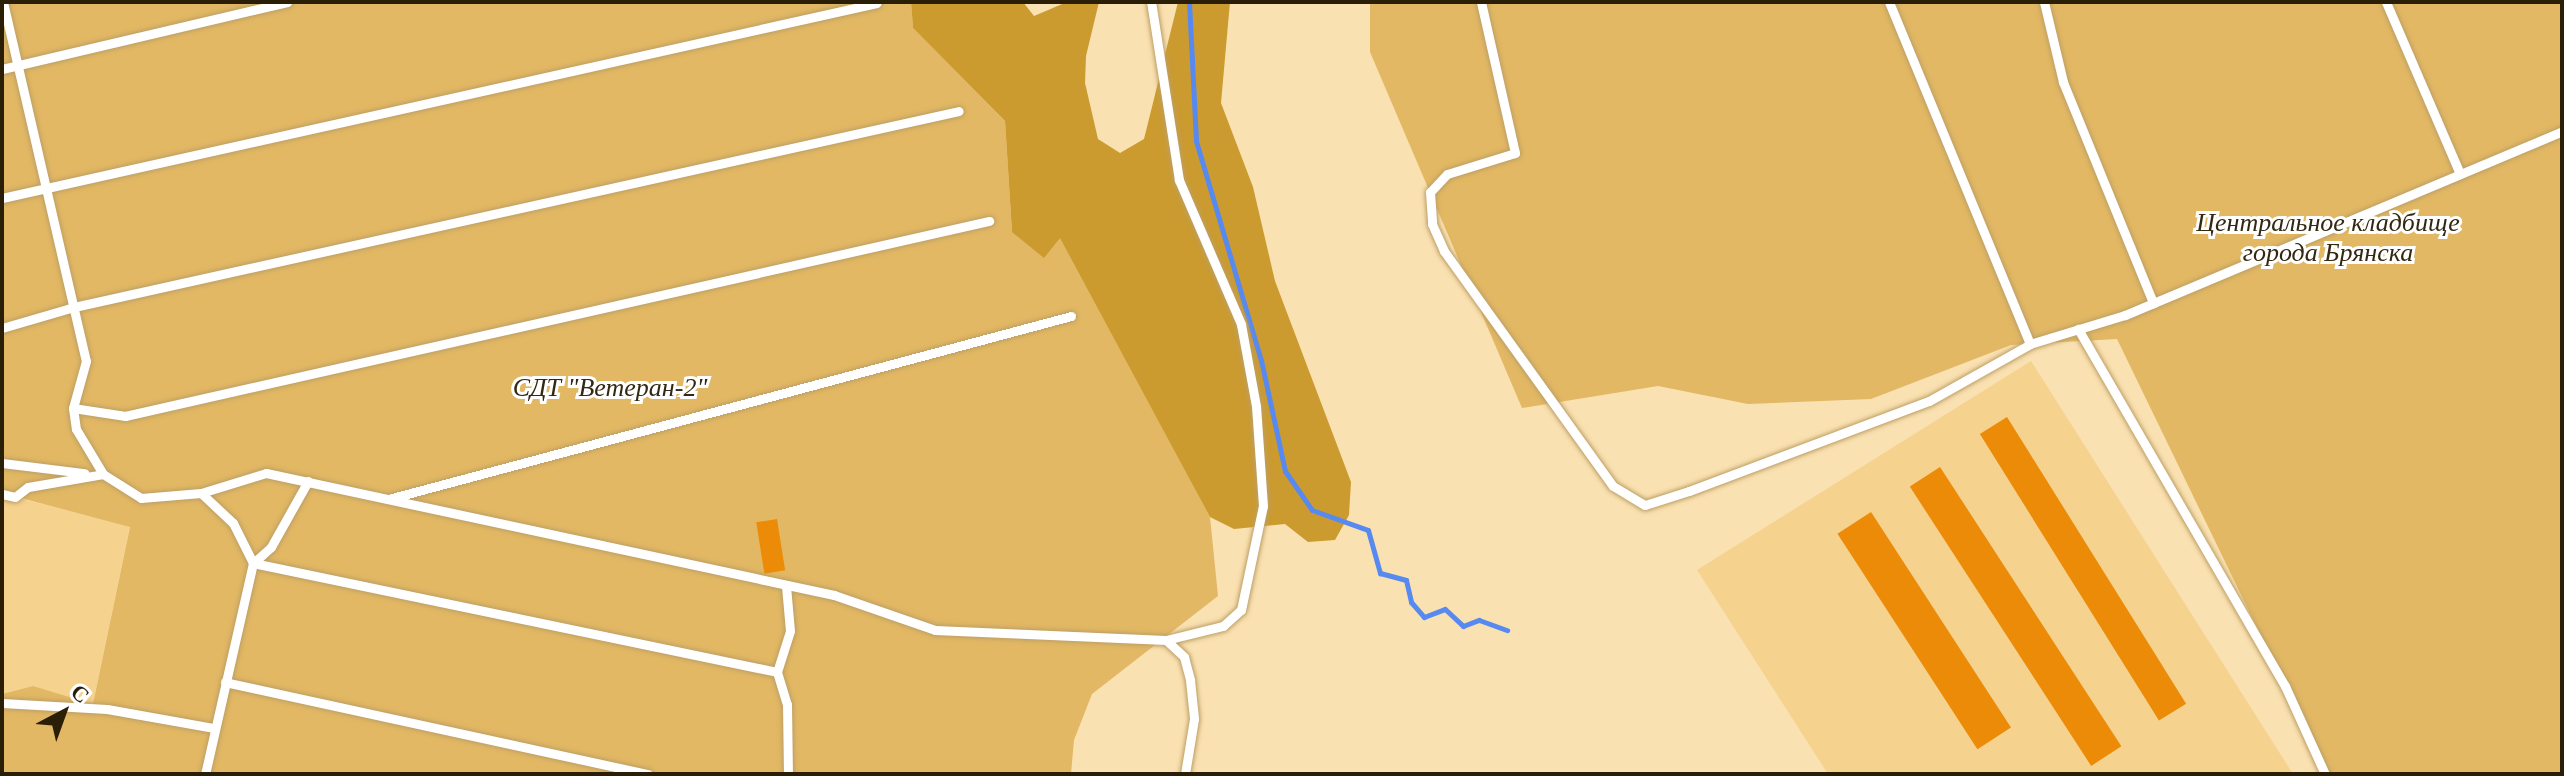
<!DOCTYPE html>
<html>
<head>
<meta charset="utf-8">
<style>
	body { margin:0 }
	#map { position:relative; width:2564px; height:776px; overflow:hidden; background:#fae1b1; font-family:Georgia,serif }
	div>[style] { position:absolute }
	.built>* { inset:0; background:#f6d28f }
	.green>* { inset:0; background:#e2b864 }
	.forest>* { inset:0; background:#cb9b30 }
	.stream>* { height:5px; margin:-2.5px; padding:0 2.5px; transform-origin:2.5px; border-radius:2.5px; background:#578af1 }
	.building>* { inset:0; background:#ec8b07; transform-origin:0 0 }
	.roads { filter:drop-shadow(0 0 2px #bd9f65) drop-shadow(0 0 2px #bd9f65) }
	.service>* { height:9px; margin:-4.5px; padding:0 4.5px; transform-origin:4.5px; border-radius:4.5px; background:#fff }
	span { translate:-50% -50%; white-space:nowrap; text-align:center; line-height:1.15; -webkit-text-stroke:6px #fff; paint-order:stroke }
	.park-label { font-size:26px; color:#332812; font-style:italic }
	.frame { position:absolute; inset:0; border:4px solid #2a1e06; pointer-events:none }
	.north { position:absolute; left:24px; top:672px; width:80px; height:80px; -webkit-text-stroke:6px #fff; paint-order:stroke; rotate:41deg; font-size:22px; font-weight:700; line-height:32px; text-align:center; color:#2a1e06 }
	.north::after { content:''; display:block; margin:auto; width:28px; height:36px; background:#2a1e06; clip-path:polygon(50% 0,100% 100%,50% 72%,0 100%) }
</style>
</head>
<body>
<div id="map">
	<div class="built">
		<i style="clip-path:polygon(2031px 361px,2293px 774px,1828px 774px,1697px 570px)"></i>
		<i style="clip-path:polygon(2px 494px,130px 526px,93px 704px,33px 686px,2px 694px)"></i>
	</div>
	<div class="green">
		<i style="clip-path:polygon(2px 2px,911px 2px,913px 28px,1005px 121px,1012px 232px,1060px 237px,1077px 265px,1210px 517px,1218px 596px,1092px 694px,1074px 740px,1071px 774px,2px 774px,2px 694px,33px 686px,93px 704px,130px 527px,2px 493px)"></i>
		<i style="clip-path:polygon(1370px 2px,2562px 2px,2562px 774px,2328px 774px,2117px 339px,2011px 345px,1871px 399px,1748px 404px,1658px 386px,1522px 408px,1370px 52px)"></i>
	</div>
	<div class="forest">
		<i style="clip-path:polygon(911px 2px,1023px 2px,1034px 16px,1067px 2px,1099px 2px,1086px 56px,1085px 83px,1098px 139px,1120px 153px,1144px 139px,1178px 2px,1230px 2px,1221px 103px,1253px 187px,1275px 281px,1351px 482px,1349px 515px,1335px 540px,1308px 542px,1285px 524px,1234px 529px,1210px 517px,1060px 238px,1044px 258px,1012px 232px,1005px 121px,913px 28px)"></i>
	</div>
	<div class="stream">
		<i style="left:1189px;top:2px;width:139px;rotate:87.1deg"></i>
		<i style="left:1196px;top:141px;width:228px;rotate:73.5deg"></i>
		<i style="left:1261px;top:360px;width:114px;rotate:77.8deg"></i>
		<i style="left:1285px;top:471px;width:47px;rotate:55.3deg"></i>
		<i style="left:1312px;top:510px;width:59px;rotate:19.7deg"></i>
		<i style="left:1368px;top:530px;width:45px;rotate:74.4deg"></i>
		<i style="left:1380px;top:573px;width:27px;rotate:15deg"></i>
		<i style="left:1406px;top:580px;width:23px;rotate:77deg"></i>
		<i style="left:1411px;top:602px;width:20px;rotate:49deg"></i>
		<i style="left:1424px;top:617px;width:22px;rotate:-21deg"></i>
		<i style="left:1445px;top:609px;width:25px;rotate:43deg"></i>
		<i style="left:1463px;top:626px;width:17px;rotate:-21deg"></i>
		<i style="left:1479px;top:620px;width:30px;rotate:20deg"></i>
	</div>
	<div class="building">
		<i style="left:2007px;top:417px;width:338px;height:32px;rotate:58deg"></i>
		<i style="left:1940px;top:467px;width:333px;height:36px;rotate:57deg"></i>
		<i style="left:1871px;top:512px;width:257px;height:40px;rotate:57deg"></i>
		<i style="left:777px;top:519px;width:52px;height:21px;rotate:81deg"></i>
	</div>
	<div class="roads">
		<div class="service">
			<i style="left:3px;top:2px;width:368px;rotate:77deg"></i>
			<i style="left:86px;top:361px;width:49px;rotate:105.5deg"></i>
			<i style="left:73px;top:408px;width:21px;rotate:82deg"></i>
			<i style="left:76px;top:429px;width:52px;rotate:59deg"></i>
			<i style="left:103px;top:474px;width:45px;rotate:32.3deg"></i>
			<i style="left:141px;top:498px;width:60px;rotate:-4.8deg"></i>
			<i style="left:201px;top:493px;width:44px;rotate:43.2deg"></i>
			<i style="left:233px;top:523px;width:45px;rotate:63.4deg"></i>
			<i style="left:253px;top:563px;width:216px;rotate:102.8deg"></i>
			<i style="left:1481px;top:2px;width:155px;rotate:77.3deg"></i>
			<i style="left:1515px;top:153px;width:71px;rotate:162.8deg"></i>
			<i style="left:1447px;top:174px;width:25px;rotate:133deg"></i>
			<i style="left:1430px;top:192px;width:32px;rotate:86deg"></i>
			<i style="left:1432px;top:224px;width:30px;rotate:66deg"></i>
			<i style="left:1444px;top:251px;width:289px;rotate:54.3deg"></i>
			<i style="left:1613px;top:486px;width:37px;rotate:31deg"></i>
			<i style="left:1645px;top:505px;width:46px;rotate:-17.7deg"></i>
			<i style="left:1689px;top:491px;width:256px;rotate:-20.6deg"></i>
			<i style="left:1929px;top:401px;width:116px;rotate:-29.4deg"></i>
			<i style="left:1889px;top:2px;width:370px;rotate:67.6deg"></i>
			<i style="left:2030px;top:344px;width:99px;rotate:-17deg"></i>
			<i style="left:2125px;top:315px;width:474px;rotate:-22.8deg"></i>
			<i style="left:2044px;top:2px;width:82px;rotate:76.6deg"></i>
			<i style="left:2063px;top:82px;width:239px;rotate:67.8deg"></i>
			<i style="left:2386px;top:2px;width:187px;rotate:66.7deg"></i>
			<i style="left:2px;top:69px;width:293px;rotate:-13.2deg"></i>
			<i style="left:2px;top:198px;width:896px;rotate:-12.56deg"></i>
			<i style="left:2px;top:328px;width:75px;rotate:-16.3deg"></i>
			<i style="left:74px;top:307px;width:906px;rotate:-12.49deg"></i>
			<i style="left:2078px;top:329px;width:413px;rotate:59.9deg"></i>
			<i style="left:2285px;top:686px;width:97px;rotate:65.6deg"></i>
			<i style="left:73px;top:408px;width:53px;rotate:8.7deg"></i>
			<i style="left:125px;top:416px;width:886px;rotate:-12.72deg"></i>
			<i style="left:2px;top:463px;width:83px;rotate:7deg"></i>
			<i style="left:308px;top:481px;width:76px;rotate:119.3deg"></i>
			<i style="left:271px;top:547px;width:24px;rotate:138deg"></i>
			<i style="left:253px;top:563px;width:535px;rotate:11.75deg"></i>
			<i style="left:201px;top:493px;width:68px;rotate:-17.1deg"></i>
			<i style="left:266px;top:473px;width:581px;rotate:12.12deg"></i>
			<i style="left:834px;top:595px;width:107px;rotate:19.1deg"></i>
			<i style="left:935px;top:630px;width:231px;rotate:2.5deg"></i>
			<i style="left:1166px;top:640px;width:59px;rotate:-13.8deg"></i>
			<i style="left:1223px;top:626px;width:24px;rotate:-42deg"></i>
			<i style="left:1241px;top:610px;width:106px;rotate:-78.1deg"></i>
			<i style="left:1263px;top:506px;width:100px;rotate:-94deg"></i>
			<i style="left:1256px;top:406px;width:83px;rotate:-100.4deg"></i>
			<i style="left:1241px;top:324px;width:157px;rotate:-113.3deg"></i>
			<i style="left:1179px;top:180px;width:180px;rotate:-98.9deg"></i>
			<i style="left:2px;top:494px;width:13px;rotate:13deg"></i>
			<i style="left:15px;top:497px;width:16px;rotate:-38deg"></i>
			<i style="left:28px;top:487px;width:76px;rotate:-9.8deg"></i>
			<i style="left:392px;top:498px;width:703px;rotate:-15deg"></i>
			<i style="left:786px;top:586px;width:45px;rotate:84.9deg"></i>
			<i style="left:790px;top:631px;width:43px;rotate:107.6deg"></i>
			<i style="left:777px;top:672px;width:34px;rotate:73deg"></i>
			<i style="left:787px;top:704px;width:70px;rotate:89.2deg"></i>
			<i style="left:1166px;top:640px;width:25px;rotate:43deg"></i>
			<i style="left:1184px;top:657px;width:24px;rotate:75deg"></i>
			<i style="left:1190px;top:680px;width:39px;rotate:84deg"></i>
			<i style="left:1194px;top:719px;width:56px;rotate:99.3deg"></i>
			<i style="left:225px;top:682px;width:433px;rotate:12.3deg"></i>
			<i style="left:2px;top:703px;width:105px;rotate:3.3deg"></i>
			<i style="left:107px;top:709px;width:109px;rotate:10.1deg"></i>
		</div>
	</div>
	<div class="park-label">
		<span style="left:2328px;top:238px">Центральное кладбище<br>города Брянска</span>
		<span style="left:610px;top:388px">СДТ "Ветеран-2"</span>
	</div>
	<div class="frame"></div>
	<div class="north">С</div>
</div>
</body>
</html>
